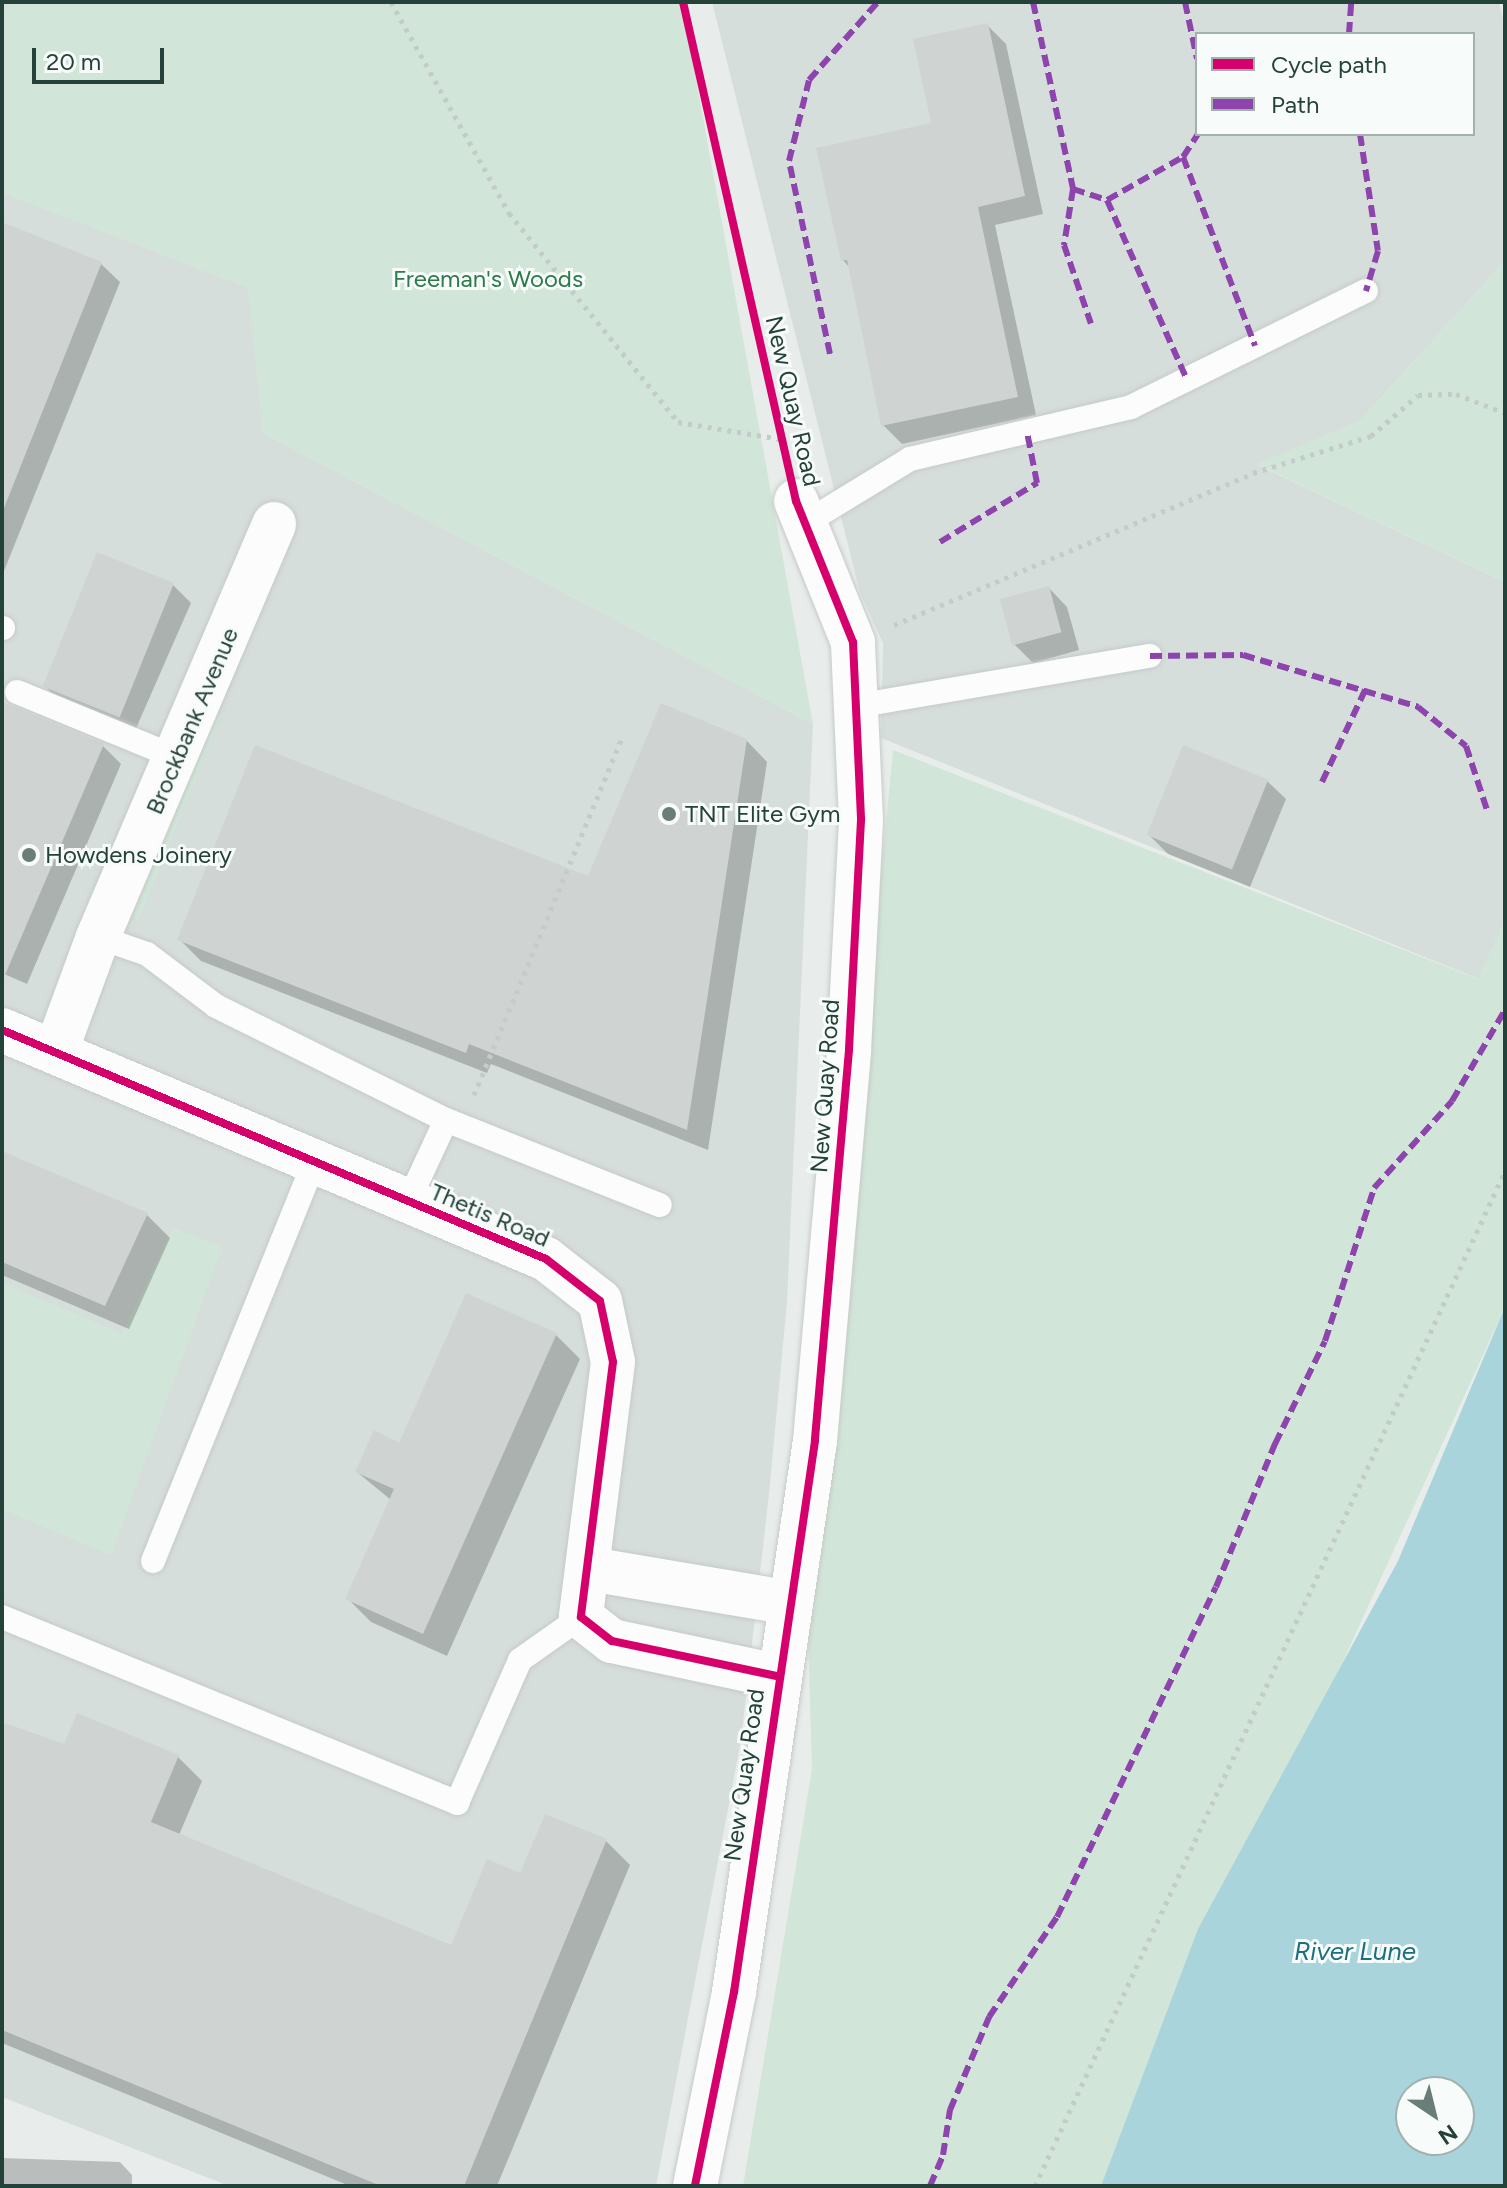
<!DOCTYPE html>
<html>
<head>
<meta charset="utf-8">
<style>
	body { margin:0 }
	#map { position:relative; width:1507px; height:2188px; overflow:hidden; background:#e8edeb; font-family:Figtree,sans-serif }
	div>[style] { position:absolute }
	.built>* { inset:0; background:#d6dedb }
	.green>* { inset:0; background:#d1e6d8 }
	.water>* { inset:0; background:#a9d4db }
	.shadow>* { inset:0; background:#0003 }
	.building>* { inset:0; background:#cfd4d2; transform-origin:0 0 }
	.path>* { height:5px; margin-top:-2.5px; transform-origin:0; background:repeating-linear-gradient(90deg,#c3ccca 0 4px,transparent 0 10px) }
	.roads { filter:drop-shadow(0 0 2px #c5cac8) drop-shadow(0 0 2px #c5cac8) }
	.service>* { height:24px; margin:-12px; padding:0 12px; transform-origin:12px; border-radius:12px; background:#fcfcfc }
	.minor>* { height:44px; margin:-22px; padding:0 22px; transform-origin:22px; border-radius:22px; background:#fcfcfc }
	.tertiary>* { height:44px; margin:-22px; padding:0 22px; transform-origin:22px; border-radius:22px; background:#fcfcfc }
	.quiet>* { height:6px; margin-top:-3px; transform-origin:0; background:repeating-linear-gradient(90deg,#8e44ad 0 12px,transparent 0 18px) }
	.cycleway>* { height:8px; margin:-4px; padding:0 4px; transform-origin:4px; border-radius:4px; background:#d6006c }
	.dots>* { width:22px; height:22px; translate:-50% -50%; box-sizing:border-box; border:4px solid #f7fbf9; border-radius:50% }
	span { translate:-50% -50%; white-space:nowrap; text-align:center; line-height:1.15; -webkit-text-stroke:6px #f7fbf9; paint-order:stroke }
	.park-label { font-size:24px; color:#2d7a4b }
	.street-label { font-size:24px; color:#24423a }
	.poi-label { font-size:24px; color:#24423a }
	.left { translate:0 -50%; text-align:left }
	.water-label { font-size:26px; color:#1c6f80; font-style:italic }
	.frame { position:absolute; inset:0; border:4px solid #24423a; pointer-events:none }
	.legend { position:absolute; left:1195px; top:32px; width:280px; height:104px; box-sizing:border-box; background:#f7fbf9; border:2px solid #a3b1ad; margin:0; padding:10px 14px; list-style:none; font-size:24px; color:#24423a }
	.legend li { display:flex; align-items:center; gap:16px; height:40px }
	.legend b { width:40px; border:2px solid #a3b1ad }
	.north { position:absolute; left:1395px; top:2076px; width:80px; height:80px; box-sizing:border-box; background:#f7fbf9; border:2px solid #a3b1ad; border-radius:50%; rotate:145deg; font-size:22px; font-weight:700; line-height:32px; text-align:center; color:#24423a }
	.north::after { content:''; display:block; margin:auto; width:28px; height:36px; background:#697e78; clip-path:polygon(50% 0,100% 100%,50% 72%,0 100%) }
	.scale { position:absolute; left:32px; top:48px; width:132px; height:36px; box-sizing:border-box; border:4px solid #24423a; border-top:0; padding-left:10px; font-size:24px; line-height:28px; white-space:nowrap; color:#24423a; -webkit-text-stroke:6px #f7fbf9; paint-order:stroke }
</style>
</head>
<body>
<div id="map">
	<div class="built">
		<i style="clip-path:polygon(evenodd,712px 2px,1499px 2px,1505px 27px,1505px 261px,1360px 421px,1258px 465px,1505px 582px,1505px 920px,1479px 979px,881px 738px,883px 643px,860px 593px,712px 2px,1197px 34px,1473px 34px,1473px 134px,1197px 134px,1197px 34px)"></i>
		<i style="clip-path:polygon(2px 192px,249px 288px,263px 433px,813px 724px,787px 1302px,769px 1494px,741px 1741px,656px 2186px,229px 2186px,2px 2097px)"></i>
	</div>
	<div class="green">
		<i style="clip-path:polygon(2px 2px,682px 2px,813px 724px,263px 433px,248px 288px,2px 192px)"></i>
		<i style="clip-path:polygon(1505px 261px,1505px 582px,1257px 464px,1360px 421px)"></i>
		<i style="clip-path:polygon(222px 714px,137px 923px,132px 909px,205px 725px)"></i>
		<i style="clip-path:polygon(893px 750px,1478px 979px,1505px 920px,1505px 1307px,1103px 2186px,743px 2186px,812px 1769px,808px 1635px)"></i>
		<i style="clip-path:polygon(173px 1228px,222px 1247px,111px 1555px,2px 1509px,2px 1283px,122px 1334px)"></i>
	</div>
	<div class="water">
		<i style="clip-path:polygon(evenodd,1505px 1307px,1505px 2186px,1101px 2186px,1198px 1929px,1398px 1561px,1505px 1307px,1411px 2092px,1459px 2092px,1459px 2140px,1411px 2140px,1411px 2092px)"></i>
	</div>
	<div class="shadow">
		<i style="clip-path:polygon(987px 25px,1006px 44px,1043px 214px,995px 225px,1036px 415px,902px 444px,883px 425px,850px 268px,843px 260px,933px 124px)"></i>
		<i style="clip-path:polygon(2px 224px,101px 264px,120px 282px,2px 576px)"></i>
		<i style="clip-path:polygon(173px 585px,191px 603px,134px 733px,62px 704px,44px 685px)"></i>
		<i style="clip-path:polygon(1049px 588px,1067px 607px,1079px 650px,1033px 663px,1014px 644px)"></i>
		<i style="clip-path:polygon(2px 720px,103px 746px,121px 764px,27px 984px,2px 973px)"></i>
		<i style="clip-path:polygon(746px 740px,767px 762px,708px 1150px,491px 1064px,487px 1073px,201px 961px,180px 940px,589px 878px)"></i>
		<i style="clip-path:polygon(1267px 781px,1286px 799px,1250px 887px,1168px 854px,1149px 835px)"></i>
		<i style="clip-path:polygon(2px 1153px,146px 1214px,170px 1238px,129px 1329px,2px 1275px)"></i>
		<i style="clip-path:polygon(556px 1335px,580px 1359px,447px 1656px,371px 1622px,347px 1598px,391px 1500px,357px 1472px)"></i>
		<i style="clip-path:polygon(2px 1724px,65px 1747px,178px 1757px,202px 1781px,179px 1835px,452px 1948px,521px 1875px,606px 1841px,630px 1865px,497px 2186px,350px 2186px,2px 2043px)"></i>
		<i style="clip-path:polygon(2px 2158px,120px 2162px,132px 2175px,132px 2186px,2px 2186px)"></i>
	</div>
	<div class="building">
		<i style="clip-path:polygon(988px 23px,1025px 196px,978px 207px,1018px 397px,881px 426px,847px 260px,841px 261px,816px 148px,931px 123px,913px 39px)"></i>
		<i style="clip-path:polygon(2px 222px,102px 262px,4px 508px,2px 508px)"></i>
		<i style="left:97px;top:552px;width:83px;height:145px;rotate:22deg"></i>
		<i style="left:1049px;top:586px;width:48px;height:51px;rotate:75deg"></i>
		<i style="clip-path:polygon(2px 702px,104px 744px,2px 982px)"></i>
		<i style="clip-path:polygon(661px 703px,747px 739px,687px 1130px,469px 1044px,466px 1053px,177px 940px,255px 745px,588px 876px)"></i>
		<i style="left:1183px;top:745px;width:92px;height:97px;rotate:22deg"></i>
		<i style="clip-path:polygon(2px 1151px,148px 1213px,105px 1306px,2px 1262px)"></i>
		<i style="clip-path:polygon(466px 1293px,557px 1333px,423px 1634px,345px 1599px,394px 1489px,355px 1472px,374px 1430px,399px 1443px)"></i>
		<i style="clip-path:polygon(77px 1713px,179px 1755px,151px 1822px,451px 1945px,487px 1859px,520px 1873px,545px 1814px,607px 1839px,464px 2186px,381px 2186px,2px 2030px,2px 1722px,64px 1744px)"></i>
	</div>
	<div class="path">
		<i style="left:391px;top:2px;width:242px;rotate:60.8deg"></i>
		<i style="left:509px;top:213px;width:269px;rotate:51deg"></i>
		<i style="left:678px;top:422px;width:104px;rotate:9.4deg"></i>
		<i style="left:894px;top:625px;width:390px;rotate:-22.9deg"></i>
		<i style="left:1253px;top:473px;width:124px;rotate:-17.4deg"></i>
		<i style="left:1371px;top:436px;width:62px;rotate:-41.1deg"></i>
		<i style="left:1418px;top:395px;width:38px;rotate:-2deg"></i>
		<i style="left:1456px;top:394px;width:53px;rotate:21.2deg"></i>
		<i style="left:474px;top:1095px;width:386px;rotate:-67.5deg"></i>
		<i style="left:1035px;top:2186px;width:1119px;rotate:-65.15deg"></i>
	</div>
	<div class="roads">
		<div class="service">
			<i style="left:802px;top:525px;width:127px;rotate:-31.4deg"></i>
			<i style="left:910px;top:459px;width:227px;rotate:-13.2deg"></i>
			<i style="left:1131px;top:407px;width:262px;rotate:-26.3deg"></i>
			<i style="left:2px;top:628px;width:1px"></i>
			<i style="left:17px;top:692px;width:174px;rotate:22.3deg"></i>
			<i style="left:856px;top:706px;width:298px;rotate:-9.7deg"></i>
			<i style="left:98px;top:937px;width:52px;rotate:19.1deg"></i>
			<i style="left:147px;top:954px;width:86px;rotate:37deg"></i>
			<i style="left:216px;top:1006px;width:257px;rotate:26.4deg"></i>
			<i style="left:408px;top:1202px;width:90px;rotate:-65.1deg"></i>
			<i style="left:446px;top:1120px;width:230px;rotate:21.7deg"></i>
			<i style="left:153px;top:1561px;width:429px;rotate:-68deg"></i>
			<i style="left:2px;top:1617px;width:492px;rotate:22.2deg"></i>
			<i style="left:457px;top:1803px;width:156px;rotate:-66.2deg"></i>
			<i style="left:520px;top:1660px;width:75px;rotate:-35.2deg"></i>
		</div>
		<div class="minor">
			<i style="left:2px;top:1030px;width:590px;rotate:22.83deg"></i>
			<i style="left:546px;top:1259px;width:68px;rotate:37.9deg"></i>
			<i style="left:600px;top:1301px;width:62px;rotate:78deg"></i>
			<i style="left:613px;top:1362px;width:257px;rotate:97.2deg"></i>
			<i style="left:581px;top:1617px;width:39px;rotate:38deg"></i>
			<i style="left:612px;top:1641px;width:169px;rotate:12deg"></i>
			<i style="left:56px;top:1051px;width:121px;rotate:-69.8deg"></i>
			<i style="left:98px;top:937px;width:449px;rotate:-66.9deg"></i>
			<i style="left:590px;top:1569px;width:204px;rotate:9.6deg"></i>
		</div>
		<div class="tertiary">
			<i style="left:695px;top:2186px;width:198px;rotate:-78.6deg"></i>
			<i style="left:734px;top:1992px;width:557px;rotate:-81.64deg"></i>
			<i style="left:815px;top:1441px;width:392px;rotate:-85deg"></i>
			<i style="left:849px;top:1050px;width:230px;rotate:-87deg"></i>
			<i style="left:861px;top:820px;width:178px;rotate:-92.6deg"></i>
			<i style="left:853px;top:642px;width:152px;rotate:-112deg"></i>
		</div>
	</div>
	<div class="quiet">
		<i style="left:1033px;top:2px;width:191px;rotate:77.9deg"></i>
		<i style="left:1073px;top:189px;width:36px;rotate:18deg"></i>
		<i style="left:1107px;top:200px;width:87px;rotate:-29.5deg"></i>
		<i style="left:1183px;top:157px;width:27px;rotate:-57deg"></i>
		<i style="left:1185px;top:2px;width:58px;rotate:78.1deg"></i>
		<i style="left:1349px;top:34px;width:32px;rotate:-86deg"></i>
		<i style="left:1360px;top:134px;width:118px;rotate:81.3deg"></i>
		<i style="left:1378px;top:251px;width:42px;rotate:106.7deg"></i>
		<i style="left:1183px;top:157px;width:202px;rotate:69.1deg"></i>
		<i style="left:1073px;top:189px;width:57px;rotate:99.1deg"></i>
		<i style="left:1064px;top:245px;width:83px;rotate:71.1deg"></i>
		<i style="left:1107px;top:200px;width:197px;rotate:66deg"></i>
		<i style="left:830px;top:354px;width:197px;rotate:-102deg"></i>
		<i style="left:789px;top:161px;width:83px;rotate:-76.1deg"></i>
		<i style="left:809px;top:80px;width:104px;rotate:-48.5deg"></i>
		<i style="left:940px;top:542px;width:114px;rotate:-31.3deg"></i>
		<i style="left:1037px;top:483px;width:52px;rotate:-101.1deg"></i>
		<i style="left:1150px;top:656px;width:93px;rotate:-0.6deg"></i>
		<i style="left:1243px;top:655px;width:183px;rotate:16.5deg"></i>
		<i style="left:1418px;top:707px;width:62px;rotate:39.1deg"></i>
		<i style="left:1466px;top:746px;width:71px;rotate:71.8deg"></i>
		<i style="left:1322px;top:782px;width:102px;rotate:-64.9deg"></i>
		<i style="left:930px;top:2186px;width:34px;rotate:-67deg"></i>
		<i style="left:943px;top:2155px;width:46px;rotate:-81.2deg"></i>
		<i style="left:950px;top:2110px;width:101px;rotate:-67.2deg"></i>
		<i style="left:989px;top:2017px;width:121px;rotate:-55.8deg"></i>
		<i style="left:1057px;top:1917px;width:366px;rotate:-64.3deg"></i>
		<i style="left:1216px;top:1587px;width:155px;rotate:-67.6deg"></i>
		<i style="left:1275px;top:1444px;width:114px;rotate:-64.1deg"></i>
		<i style="left:1325px;top:1341px;width:161px;rotate:-72.2deg"></i>
		<i style="left:1374px;top:1188px;width:117px;rotate:-48.1deg"></i>
		<i style="left:1452px;top:1101px;width:105px;rotate:-59.8deg"></i>
	</div>
	<div class="cycleway">
		<i style="left:683px;top:2px;width:512px;rotate:77.24deg"></i>
		<i style="left:796px;top:501px;width:152px;rotate:68deg"></i>
		<i style="left:853px;top:642px;width:178px;rotate:87.4deg"></i>
		<i style="left:861px;top:820px;width:230px;rotate:93deg"></i>
		<i style="left:849px;top:1050px;width:392px;rotate:95deg"></i>
		<i style="left:815px;top:1441px;width:557px;rotate:98.36deg"></i>
		<i style="left:734px;top:1992px;width:198px;rotate:101.4deg"></i>
		<i style="left:2px;top:1030px;width:590px;rotate:22.83deg"></i>
		<i style="left:546px;top:1259px;width:68px;rotate:37.9deg"></i>
		<i style="left:600px;top:1301px;width:62px;rotate:78deg"></i>
		<i style="left:613px;top:1362px;width:257px;rotate:97.2deg"></i>
		<i style="left:581px;top:1617px;width:39px;rotate:38deg"></i>
		<i style="left:612px;top:1641px;width:169px;rotate:12deg"></i>
	</div>
	<div class="dots">
		<i style="left:669px;top:814px;background:#697e78"></i>
		<i style="left:29px;top:855px;background:#697e78"></i>
	</div>
	<div class="park-label">
		<span style="left:488px;top:279px">Freeman's Woods</span>
	</div>
	<div class="street-label">
		<span style="left:793px;top:401px;rotate:77deg">New Quay Road</span>
		<span style="left:192px;top:721px;rotate:-67deg">Brockbank Avenue</span>
		<span style="left:825px;top:1086px;rotate:-86deg">New Quay Road</span>
		<span style="left:490px;top:1215px;rotate:23deg">Thetis Road</span>
		<span style="left:744px;top:1775px;rotate:-82deg">New Quay Road</span>
	</div>
	<div class="poi-label">
		<span class="left" style="left:685px;top:814px">TNT Elite Gym</span>
		<span class="left" style="left:45px;top:855px">Howdens Joinery</span>
	</div>
	<div class="water-label">
		<span style="left:1355px;top:1952px">River Lune</span>
	</div>
	<div class="frame"></div>
	<ul class="legend">
	<li><b style="height:10px;background:#d6006c"></b>Cycle path</li>
	<li><b style="height:10px;background:#8e44ad"></b>Path</li>
	</ul>
	<div class="north">N</div>
	<div class="scale">20 m</div>
</div>
</body>
</html>
